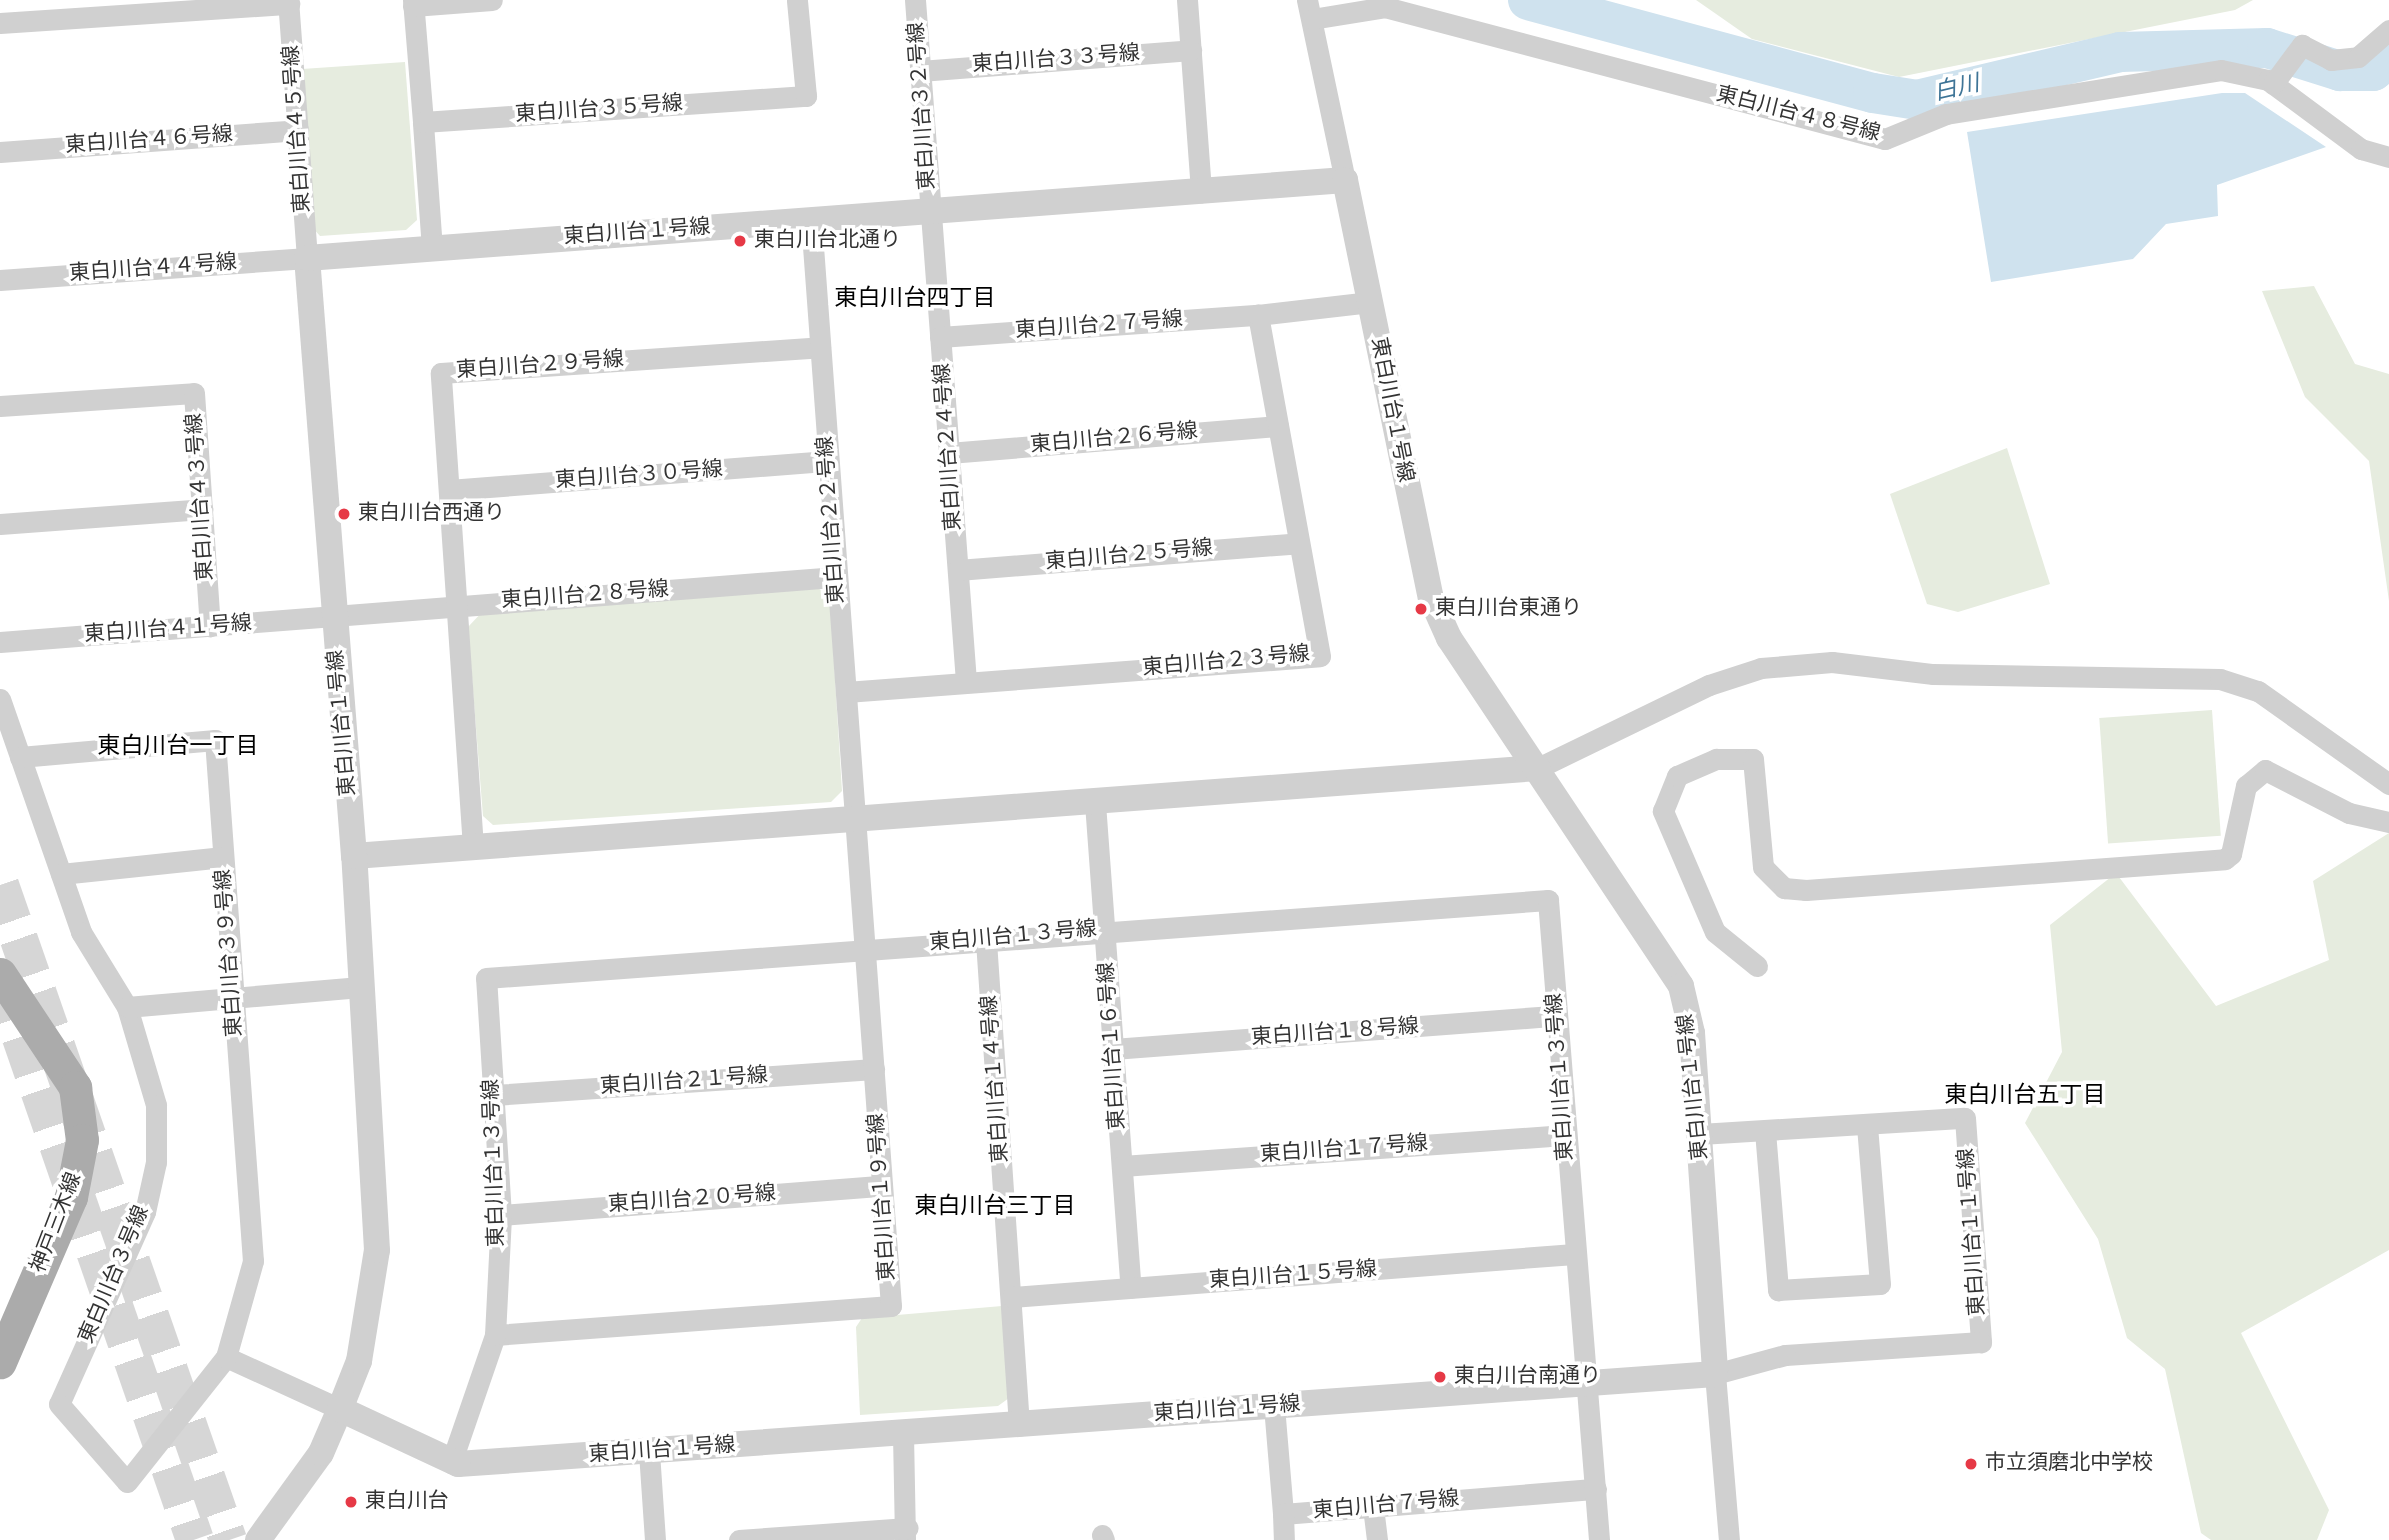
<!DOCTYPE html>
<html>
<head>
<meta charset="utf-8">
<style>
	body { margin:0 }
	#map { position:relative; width:2389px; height:1540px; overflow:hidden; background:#fff; font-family:Overpass,"Noto Sans JP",sans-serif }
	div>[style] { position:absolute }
	.green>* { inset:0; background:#e6ecdf; transform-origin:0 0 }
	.water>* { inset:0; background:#cfe2ee }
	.river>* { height:40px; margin:-20px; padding:0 20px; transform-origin:20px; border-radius:20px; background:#cfe2ee }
	.motorway-tunnel>* { height:38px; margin-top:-19px; transform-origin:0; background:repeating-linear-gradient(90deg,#d6d6d6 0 38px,transparent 0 57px) }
	.minor>* { height:21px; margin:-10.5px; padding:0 10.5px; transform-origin:10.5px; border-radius:10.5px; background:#d0d0d0 }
	.tertiary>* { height:26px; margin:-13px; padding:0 13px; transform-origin:13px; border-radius:13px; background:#d0d0d0 }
	.primary>* { height:33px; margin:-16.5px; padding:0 16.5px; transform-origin:16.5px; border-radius:16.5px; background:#ababab }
	.dots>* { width:19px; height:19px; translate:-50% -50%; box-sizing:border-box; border:4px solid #fff; border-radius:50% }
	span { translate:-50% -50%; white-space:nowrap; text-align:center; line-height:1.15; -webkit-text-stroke:7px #fff; paint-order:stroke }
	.street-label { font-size:21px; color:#333 }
	.poi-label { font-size:21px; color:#333 }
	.left { translate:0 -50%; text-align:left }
	.water-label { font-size:23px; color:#3f7597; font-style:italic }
	.neighbourhood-label { font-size:23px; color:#000 }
</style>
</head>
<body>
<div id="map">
	<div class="green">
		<i style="clip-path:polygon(1696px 0,2253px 0,2235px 10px,1899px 77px,1752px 39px)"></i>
		<i style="clip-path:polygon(405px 62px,417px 220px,406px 230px,320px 236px,312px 227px,302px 69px)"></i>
		<i style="clip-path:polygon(2314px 286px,2355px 364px,2389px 374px,2389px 601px,2369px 461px,2305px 397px,2262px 291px)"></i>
		<i style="clip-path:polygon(2007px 448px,2050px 584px,1958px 612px,1927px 604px,1890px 494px)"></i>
		<i style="clip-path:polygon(817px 587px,830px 598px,842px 791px,831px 802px,493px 825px,483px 816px,468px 627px,483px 611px)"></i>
		<i style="left:2212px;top:710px;width:126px;height:113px;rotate:86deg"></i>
		<i style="clip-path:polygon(2389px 833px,2389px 1250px,2241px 1333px,2329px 1510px,2317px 1540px,2211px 1540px,2201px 1533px,2165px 1369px,2127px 1338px,2098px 1239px,2025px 1123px,2062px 1052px,2050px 925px,2116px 873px,2216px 1006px,2329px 960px,2313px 881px)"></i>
		<i style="clip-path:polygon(1002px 1306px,1009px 1398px,998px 1406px,860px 1415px,856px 1327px,862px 1318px)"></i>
	</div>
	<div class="water">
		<i style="clip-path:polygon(2222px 93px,2245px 93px,2326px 147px,2217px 185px,2218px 216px,2166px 224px,2133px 259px,1991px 282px,1967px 132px)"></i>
	</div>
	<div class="river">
		<i style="left:1528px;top:0;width:357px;rotate:15.1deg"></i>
		<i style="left:1873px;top:93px;width:45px;rotate:9deg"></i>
		<i style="left:1917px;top:100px;width:209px;rotate:-13.3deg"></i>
		<i style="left:2120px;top:52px;width:147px;rotate:-1.6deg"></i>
		<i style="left:2267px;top:48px;width:77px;rotate:17.5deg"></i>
		<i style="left:2340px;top:71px;width:33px"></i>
		<i style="left:2373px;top:71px;width:20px;rotate:-37deg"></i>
	</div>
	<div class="motorway-tunnel">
		<i style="left:0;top:885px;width:694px;rotate:70.81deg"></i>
		<i style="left:2px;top:983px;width:589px;rotate:70.89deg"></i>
	</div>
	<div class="minor">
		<i style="left:413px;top:0;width:122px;rotate:85.3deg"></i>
		<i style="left:915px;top:0;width:684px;rotate:85.72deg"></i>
		<i style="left:1187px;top:0;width:193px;rotate:85.8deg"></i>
		<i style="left:1307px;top:0;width:184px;rotate:78.1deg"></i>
		<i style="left:413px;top:6px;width:79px;rotate:-4.3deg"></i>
		<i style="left:1312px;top:19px;width:74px;rotate:-9.3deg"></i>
		<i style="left:1385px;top:7px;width:517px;rotate:14.79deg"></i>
		<i style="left:1885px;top:139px;width:66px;rotate:-22.3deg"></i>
		<i style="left:1946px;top:114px;width:278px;rotate:-9.1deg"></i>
		<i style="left:2221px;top:70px;width:48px;rotate:12deg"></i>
		<i style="left:2268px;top:80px;width:116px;rotate:36.6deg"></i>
		<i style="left:2361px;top:149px;width:29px;rotate:16deg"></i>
		<i style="left:0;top:23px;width:290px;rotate:-3.8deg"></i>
		<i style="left:920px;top:71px;width:272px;rotate:-4.4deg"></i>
		<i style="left:2273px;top:84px;width:49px;rotate:-53.4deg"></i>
		<i style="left:2302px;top:45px;width:33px;rotate:27deg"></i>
		<i style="left:2331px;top:60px;width:27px;rotate:-6deg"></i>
		<i style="left:2358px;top:57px;width:41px;rotate:-41.1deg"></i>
		<i style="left:0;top:152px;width:299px;rotate:-4.2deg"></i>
		<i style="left:432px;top:249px;width:127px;rotate:-94.1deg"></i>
		<i style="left:423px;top:122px;width:384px;rotate:-3.9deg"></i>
		<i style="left:806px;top:96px;width:96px;rotate:-95.4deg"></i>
		<i style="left:0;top:280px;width:308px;rotate:-4.1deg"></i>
		<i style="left:307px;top:258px;width:259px;rotate:-94.2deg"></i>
		<i style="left:940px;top:337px;width:319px;rotate:-4deg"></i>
		<i style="left:0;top:406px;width:194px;rotate:-3.8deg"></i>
		<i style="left:194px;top:393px;width:234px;rotate:86.1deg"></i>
		<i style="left:949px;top:453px;width:330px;rotate:-4.7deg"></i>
		<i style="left:449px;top:490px;width:380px;rotate:-4.4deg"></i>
		<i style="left:0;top:524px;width:203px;rotate:-4.2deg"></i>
		<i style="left:958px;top:570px;width:342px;rotate:-4.5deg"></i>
		<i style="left:0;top:642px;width:839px;rotate:-4.45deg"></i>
		<i style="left:846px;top:692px;width:475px;rotate:-4.3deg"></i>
		<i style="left:1320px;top:656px;width:347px;rotate:-100.3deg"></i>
		<i style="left:1258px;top:315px;width:113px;rotate:-6.6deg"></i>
		<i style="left:0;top:699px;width:247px;rotate:70.8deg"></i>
		<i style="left:81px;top:932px;width:88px;rotate:58.5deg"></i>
		<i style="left:127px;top:1007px;width:102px;rotate:73.5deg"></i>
		<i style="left:156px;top:1105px;width:57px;rotate:90deg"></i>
		<i style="left:156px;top:1162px;width:51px;rotate:102.4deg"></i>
		<i style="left:145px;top:1212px;width:210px;rotate:114.1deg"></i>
		<i style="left:59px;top:1404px;width:103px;rotate:48.9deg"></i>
		<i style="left:127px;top:1482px;width:159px;rotate:-51.6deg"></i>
		<i style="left:226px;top:1357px;width:125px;rotate:24.5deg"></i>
		<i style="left:20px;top:757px;width:196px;rotate:-5deg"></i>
		<i style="left:215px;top:740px;width:522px;rotate:85.83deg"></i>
		<i style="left:253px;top:1261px;width:100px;rotate:105.7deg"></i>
		<i style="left:1538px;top:768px;width:190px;rotate:-25.9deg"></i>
		<i style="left:1709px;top:685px;width:55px;rotate:-18.1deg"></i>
		<i style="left:1761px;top:668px;width:71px;rotate:-4.8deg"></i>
		<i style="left:1832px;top:662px;width:102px;rotate:6.8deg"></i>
		<i style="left:1933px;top:674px;width:287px;rotate:1deg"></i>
		<i style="left:2220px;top:679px;width:40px;rotate:18deg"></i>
		<i style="left:2258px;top:691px;width:161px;rotate:35.4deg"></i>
		<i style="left:1095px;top:803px;width:486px;rotate:85.8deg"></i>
		<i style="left:473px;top:847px;width:475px;rotate:-93.9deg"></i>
		<i style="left:441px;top:373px;width:380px;rotate:-3.9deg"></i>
		<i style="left:61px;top:874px;width:163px;rotate:-6deg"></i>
		<i style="left:986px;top:941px;width:486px;rotate:86.1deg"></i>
		<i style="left:1757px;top:966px;width:54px;rotate:-141deg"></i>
		<i style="left:1715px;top:932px;width:132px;rotate:-113.3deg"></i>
		<i style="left:1663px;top:811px;width:38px;rotate:-68deg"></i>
		<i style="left:1677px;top:776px;width:43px;rotate:-23.6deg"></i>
		<i style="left:1716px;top:759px;width:37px"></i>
		<i style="left:1753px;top:759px;width:108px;rotate:84.7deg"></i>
		<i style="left:1763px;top:867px;width:30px;rotate:45deg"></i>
		<i style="left:1784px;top:888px;width:22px;rotate:5deg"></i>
		<i style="left:1806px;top:890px;width:420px;rotate:-4.2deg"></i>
		<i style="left:2225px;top:859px;width:8px;rotate:-40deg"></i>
		<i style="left:2231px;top:854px;width:70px;rotate:-77.6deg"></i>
		<i style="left:2246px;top:786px;width:25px;rotate:-40deg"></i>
		<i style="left:2265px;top:770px;width:94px;rotate:27.1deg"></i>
		<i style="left:2349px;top:813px;width:41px;rotate:12.7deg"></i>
		<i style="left:127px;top:1007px;width:234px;rotate:-4.9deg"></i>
		<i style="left:1113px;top:1049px;width:445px;rotate:-4.3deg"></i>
		<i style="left:494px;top:1095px;width:381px;rotate:-3.9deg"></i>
		<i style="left:1765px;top:1131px;width:160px;rotate:85.3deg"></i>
		<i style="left:1778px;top:1290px;width:102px;rotate:-3.4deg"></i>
		<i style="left:1880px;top:1284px;width:160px;rotate:-94.7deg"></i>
		<i style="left:1700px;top:1134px;width:265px;rotate:-3.5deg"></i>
		<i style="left:1965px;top:1118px;width:225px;rotate:85.9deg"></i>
		<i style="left:1981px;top:1342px;width:196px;rotate:176.2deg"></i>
		<i style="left:1785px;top:1355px;width:73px;rotate:164.8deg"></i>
		<i style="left:1715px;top:1374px;width:167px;rotate:85.2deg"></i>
		<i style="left:1122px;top:1166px;width:444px;rotate:-4deg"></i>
		<i style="left:501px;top:1215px;width:382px;rotate:-4.4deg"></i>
		<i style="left:1012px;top:1297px;width:564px;rotate:-4.38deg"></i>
		<i style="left:495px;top:1335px;width:397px;rotate:-4.2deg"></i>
		<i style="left:891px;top:1306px;width:1089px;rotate:-94.21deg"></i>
		<i style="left:1274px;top:1406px;width:108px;rotate:85.2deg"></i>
		<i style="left:1283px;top:1514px;width:314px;rotate:-4.6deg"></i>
		<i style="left:903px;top:1434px;width:106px;rotate:88.9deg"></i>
		<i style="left:649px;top:1452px;width:88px;rotate:86.1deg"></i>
		<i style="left:451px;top:1463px;width:135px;rotate:-71deg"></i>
		<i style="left:495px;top:1335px;width:120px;rotate:-87.1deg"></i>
		<i style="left:501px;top:1215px;width:237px;rotate:-93.6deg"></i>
		<i style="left:486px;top:978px;width:1065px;rotate:-4.2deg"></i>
		<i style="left:1548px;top:900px;width:642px;rotate:85.44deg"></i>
		<i style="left:1373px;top:1507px;width:33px;rotate:83deg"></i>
		<i style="left:1283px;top:1514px;width:26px;rotate:88deg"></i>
		<i style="left:1102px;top:1535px;width:5px;rotate:68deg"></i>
		<i style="left:739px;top:1540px;width:169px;rotate:-4.1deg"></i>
	</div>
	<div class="tertiary">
		<i style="left:354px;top:856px;width:1187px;rotate:-4.25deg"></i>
		<i style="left:258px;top:1540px;width:107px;rotate:-54.1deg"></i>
		<i style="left:321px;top:1453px;width:48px;rotate:-66.6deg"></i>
		<i style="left:340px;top:1409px;width:52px;rotate:-68.4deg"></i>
		<i style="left:359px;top:1361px;width:112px;rotate:-80.8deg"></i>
		<i style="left:377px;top:1250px;width:395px;rotate:-93.3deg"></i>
		<i style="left:354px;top:856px;width:600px;rotate:-94.49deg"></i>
		<i style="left:307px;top:258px;width:1041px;rotate:-4.3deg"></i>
		<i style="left:1345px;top:180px;width:427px;rotate:78.4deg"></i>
		<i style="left:1431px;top:598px;width:44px;rotate:65.8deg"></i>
		<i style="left:1449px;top:638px;width:418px;rotate:56.3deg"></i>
		<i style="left:1681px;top:986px;width:48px;rotate:76.8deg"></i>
		<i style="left:1692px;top:1033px;width:342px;rotate:86.1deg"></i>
		<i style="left:1715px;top:1374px;width:1260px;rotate:175.9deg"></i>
		<i style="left:458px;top:1464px;width:130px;rotate:-155deg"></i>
	</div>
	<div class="primary">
		<i style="left:0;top:974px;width:136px;rotate:56.4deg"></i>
		<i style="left:75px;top:1087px;width:53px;rotate:82.5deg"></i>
		<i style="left:82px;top:1140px;width:58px;rotate:100.9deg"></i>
		<i style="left:71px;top:1197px;width:180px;rotate:113.3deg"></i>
	</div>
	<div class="dots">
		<i style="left:740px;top:241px;background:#e63946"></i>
		<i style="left:344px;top:514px;background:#e63946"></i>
		<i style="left:1421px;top:609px;background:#e63946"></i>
		<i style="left:1440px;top:1377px;background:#e63946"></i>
		<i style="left:1971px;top:1464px;background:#e63946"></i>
		<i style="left:351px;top:1502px;background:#e63946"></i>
	</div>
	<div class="street-label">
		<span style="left:1056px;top:60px;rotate:-4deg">東白川台３３号線</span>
		<span style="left:923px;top:106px;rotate:-94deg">東白川台３２号線</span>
		<span style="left:599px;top:110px;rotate:-4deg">東白川台３５号線</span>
		<span style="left:1798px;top:115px;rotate:14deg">東白川台４８号線</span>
		<span style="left:298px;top:129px;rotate:-94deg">東白川台４５号線</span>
		<span style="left:149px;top:141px;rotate:-4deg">東白川台４６号線</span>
		<span style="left:637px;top:233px;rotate:-4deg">東白川台１号線</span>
		<span style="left:153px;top:269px;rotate:-4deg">東白川台４４号線</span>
		<span style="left:1099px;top:326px;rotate:-4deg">東白川台２７号線</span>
		<span style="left:540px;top:366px;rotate:-4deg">東白川台２９号線</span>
		<span style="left:1391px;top:410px;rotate:79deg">東白川台１号線</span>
		<span style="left:1114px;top:439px;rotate:-5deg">東白川台２６号線</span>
		<span style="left:949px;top:447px;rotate:-94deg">東白川台２４号線</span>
		<span style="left:639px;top:476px;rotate:-4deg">東白川台３０号線</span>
		<span style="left:201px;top:497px;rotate:-94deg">東白川台４３号線</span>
		<span style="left:832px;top:520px;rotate:-94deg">東白川台２２号線</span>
		<span style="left:1129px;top:556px;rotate:-5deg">東白川台２５号線</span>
		<span style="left:585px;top:596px;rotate:-4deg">東白川台２８号線</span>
		<span style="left:168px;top:630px;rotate:-4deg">東白川台４１号線</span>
		<span style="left:1226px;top:662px;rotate:-5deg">東白川台２３号線</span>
		<span style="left:343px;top:723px;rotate:-95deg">東白川台１号線</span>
		<span style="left:1013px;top:937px;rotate:-5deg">東白川台１３号線</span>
		<span style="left:230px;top:953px;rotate:-94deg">東白川台３９号線</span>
		<span style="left:1335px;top:1033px;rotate:-4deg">東白川台１８号線</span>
		<span style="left:1113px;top:1046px;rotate:-94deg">東白川台１６号線</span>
		<span style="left:1561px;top:1077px;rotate:-94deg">東白川台１３号線</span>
		<span style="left:996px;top:1079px;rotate:-94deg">東白川台１４号線</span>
		<span style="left:684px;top:1082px;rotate:-4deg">東白川台２１号線</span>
		<span style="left:1694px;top:1087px;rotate:-96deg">東白川台１号線</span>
		<span style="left:1344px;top:1150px;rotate:-4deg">東白川台１７号線</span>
		<span style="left:495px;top:1163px;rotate:-92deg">東白川台１３号線</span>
		<span style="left:883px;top:1197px;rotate:-94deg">東白川台１９号線</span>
		<span style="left:692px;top:1200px;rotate:-4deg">東白川台２０号線</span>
		<span style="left:57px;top:1223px;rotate:-69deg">神戸三木線</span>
		<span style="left:1973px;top:1232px;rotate:-94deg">東白川台１１号線</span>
		<span style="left:115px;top:1275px;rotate:-67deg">東白川台３号線</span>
		<span style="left:1293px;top:1276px;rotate:-4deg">東白川台１５号線</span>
		<span style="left:1227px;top:1410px;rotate:-4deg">東白川台１号線</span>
		<span style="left:662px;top:1451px;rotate:-4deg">東白川台１号線</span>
		<span style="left:1386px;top:1506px;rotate:-5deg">東白川台７号線</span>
	</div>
	<div class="poi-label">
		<span class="left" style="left:754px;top:241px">東白川台北通り</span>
		<span class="left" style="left:358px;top:514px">東白川台西通り</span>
		<span class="left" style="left:1435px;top:609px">東白川台東通り</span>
		<span class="left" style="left:1454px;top:1377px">東白川台南通り</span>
		<span class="left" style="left:1985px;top:1464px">市立須磨北中学校</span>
		<span class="left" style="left:365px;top:1502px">東白川台</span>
	</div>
	<div class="water-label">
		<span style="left:1957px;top:90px;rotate:-13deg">白川</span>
	</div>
	<div class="neighbourhood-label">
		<span style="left:915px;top:300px">東白川台四丁目</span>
		<span style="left:178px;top:748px">東白川台一丁目</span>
		<span style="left:2025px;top:1097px">東白川台五丁目</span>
		<span style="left:995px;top:1208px">東白川台三丁目</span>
	</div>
</div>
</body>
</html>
